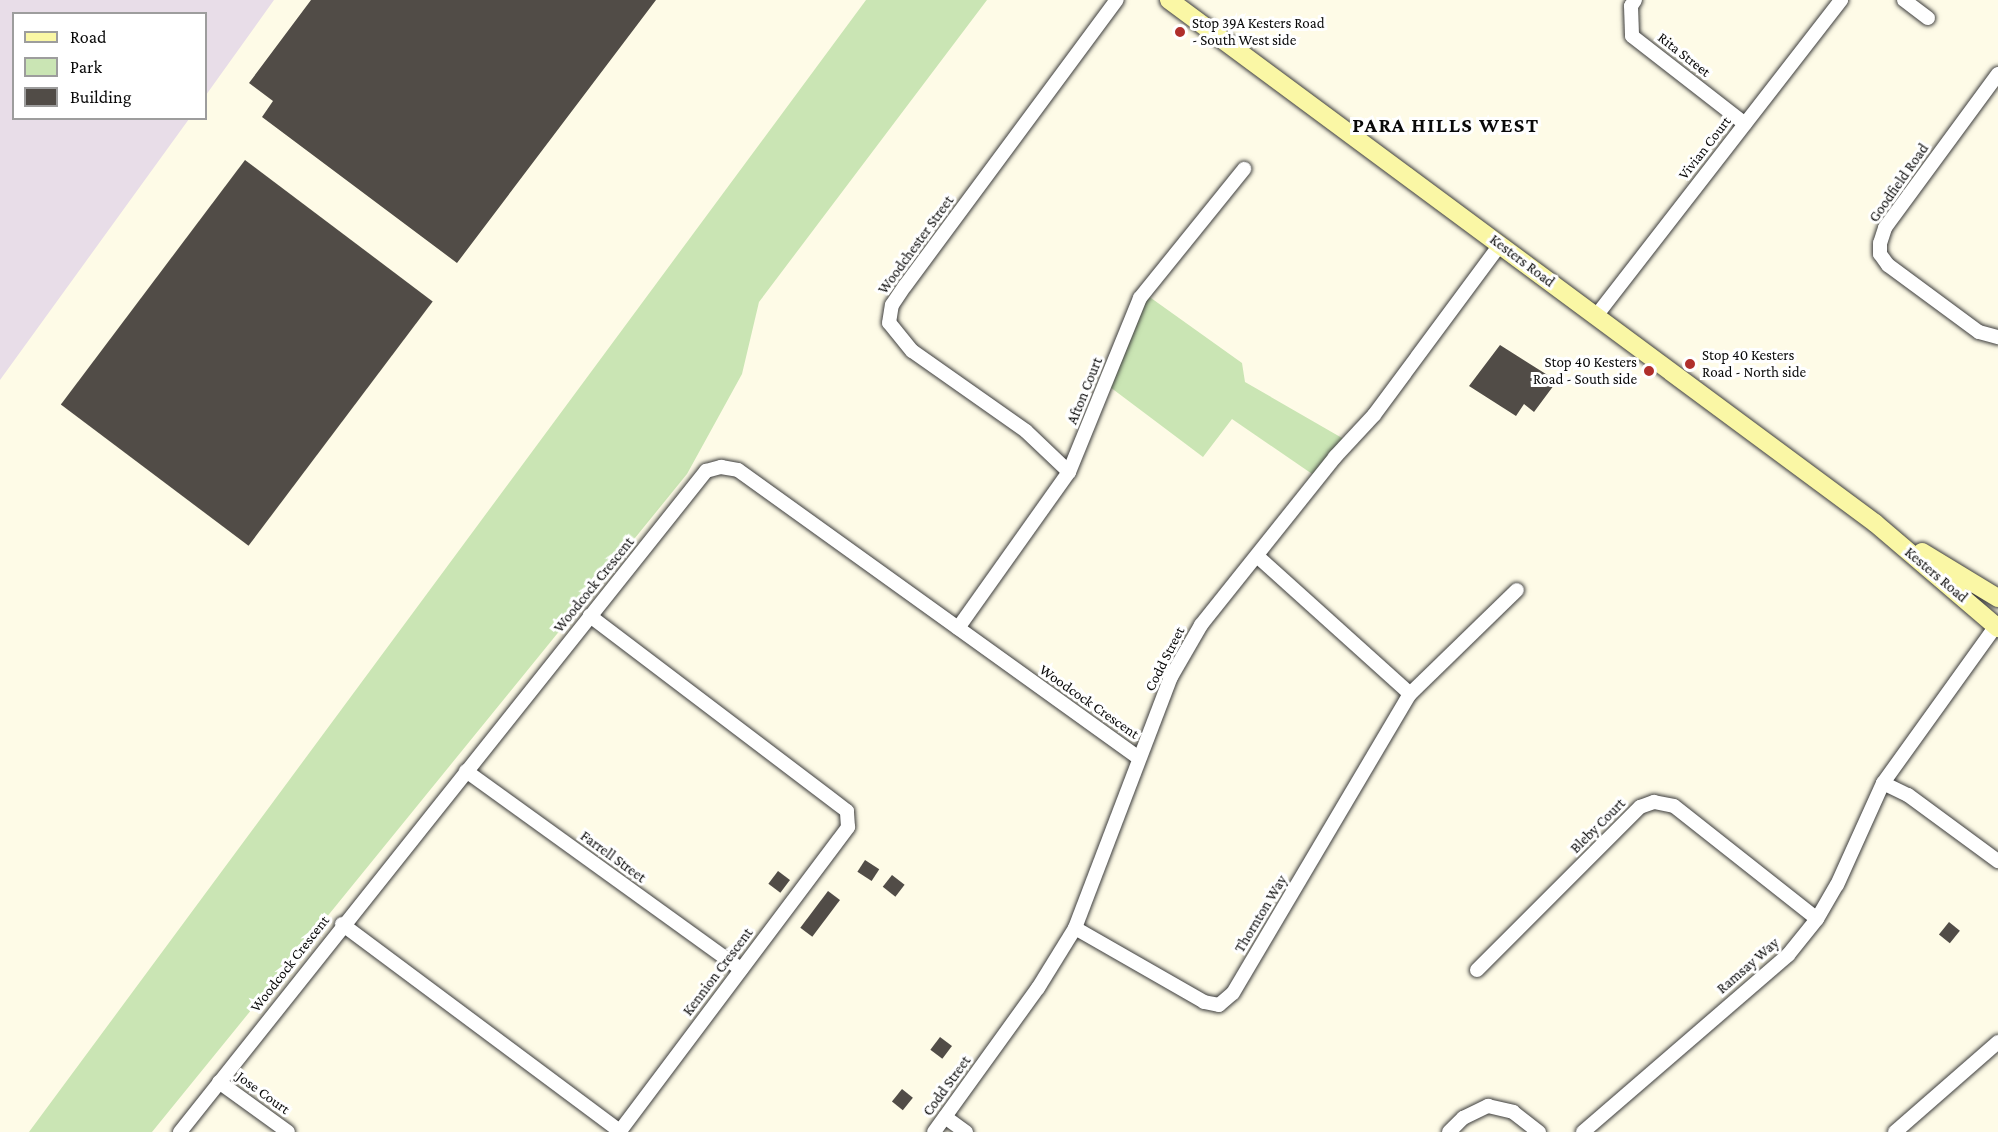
<!DOCTYPE html>
<html>
<head>
<meta charset="utf-8">
<style>
	body { margin:0 }
	#map { position:relative; width:1998px; height:1132px; overflow:hidden; background:#fefbe7; font-family:"Crimson Pro",serif }
	div>[style] { position:absolute }
	.industrial>* { inset:0; background:#e8dde8 }
	.green>* { inset:0; background:#cae5b4 }
	.building>* { inset:0; background:#514c47; transform-origin:0 0 }
	.roads { filter:drop-shadow(0 0 2px #3c3c3c) drop-shadow(0 0 2px #3c3c3c) }
	.minor>* { height:14px; margin:-7px; padding:0 7px; transform-origin:7px; border-radius:7px; background:#fff }
	.secondary>* { height:18px; margin:-9px; padding:0 9px; transform-origin:9px; border-radius:9px; background:#faf7a5 }
	.dots>* { width:16px; height:16px; translate:-50% -50%; box-sizing:border-box; border:3px solid #fff; border-radius:50% }
	span { translate:-50% -50%; white-space:nowrap; text-align:center; line-height:1.15; -webkit-text-stroke:6px #fff; paint-order:stroke }
	.poi-label { font-size:15px; color:#090909 }
	.left { translate:0 -50%; text-align:left }
	.right { translate:-100% -50%; text-align:right }
	.street-label { font-size:15px; color:#090909 }
	.district-label { font-size:21px; color:#090909; font-weight:700; letter-spacing:1.5px }
	.legend { position:absolute; left:12px; top:12px; width:195px; height:108px; box-sizing:border-box; background:#fff; border:2px solid #9d9d9d; margin:0; padding:8px 10px; list-style:none; font-size:18px; color:#090909 }
	.legend li { display:flex; align-items:center; gap:12px; height:30px }
	.legend b { width:30px; border:2px solid #9d9d9d }
</style>
</head>
<body>
<div id="map">
	<div class="industrial">
		<i style="clip-path:polygon(0 0,274px 0,206px 95px,206px 14px,14px 14px,14px 118px,189px 119px,0 380px)"></i>
	</div>
	<div class="green">
		<i style="clip-path:polygon(866px 0,987px 0,759px 302px,742px 374px,687px 474px,152px 1132px,29px 1132px)"></i>
		<i style="clip-path:polygon(1144px 293px,1242px 363px,1245px 382px,1349px 442px,1318px 478px,1232px 419px,1203px 457px,1106px 384px)"></i>
	</div>
	<div class="building">
		<i style="clip-path:polygon(311px 0,656px 0,457px 263px,262px 117px,273px 101px,249px 83px)"></i>
		<i style="left:245px;top:160px;width:235px;height:306px;rotate:37deg"></i>
		<i style="clip-path:polygon(1500px 345px,1557px 381px,1534px 412px,1524px 404px,1516px 416px,1469px 386px)"></i>
		<i style="left:865px;top:860px;width:17px;height:14px;rotate:33deg"></i>
		<i style="left:778px;top:871px;width:15px;height:16px;rotate:37deg"></i>
		<i style="left:892px;top:875px;width:16px;height:15px;rotate:38deg"></i>
		<i style="left:828px;top:891px;width:15px;height:46px;rotate:37deg"></i>
		<i style="left:1949px;top:922px;width:14px;height:16px;rotate:39deg"></i>
		<i style="left:940px;top:1037px;width:15px;height:16px;rotate:37deg"></i>
		<i style="left:902px;top:1089px;width:14px;height:16px;rotate:39deg"></i>
	</div>
	<div class="roads">
		<div class="minor">
			<i style="left:1635px;top:0;width:7px;rotate:124deg"></i>
			<i style="left:1631px;top:6px;width:30px;rotate:88deg"></i>
			<i style="left:1632px;top:36px;width:143px;rotate:37.9deg"></i>
			<i style="left:1904px;top:0;width:30px;rotate:37deg"></i>
			<i style="left:1998px;top:74px;width:191px;rotate:126.3deg"></i>
			<i style="left:1885px;top:228px;width:16px;rotate:108deg"></i>
			<i style="left:1880px;top:243px;width:11px;rotate:90deg"></i>
			<i style="left:1880px;top:254px;width:14px;rotate:54deg"></i>
			<i style="left:1888px;top:265px;width:113px;rotate:36.4deg"></i>
			<i style="left:1979px;top:332px;width:20px;rotate:15deg"></i>
			<i style="left:1596px;top:316px;width:400px;rotate:-52.2deg"></i>
			<i style="left:1069px;top:472px;width:59px;rotate:-136.4deg"></i>
			<i style="left:1026px;top:431px;width:139px;rotate:-144.9deg"></i>
			<i style="left:912px;top:351px;width:36px;rotate:-129deg"></i>
			<i style="left:889px;top:323px;width:18px;rotate:-81deg"></i>
			<i style="left:892px;top:305px;width:23px;rotate:-56deg"></i>
			<i style="left:905px;top:286px;width:356px;rotate:-53.5deg"></i>
			<i style="left:1257px;top:556px;width:206px;rotate:42deg"></i>
			<i style="left:958px;top:628px;width:191px;rotate:-54.6deg"></i>
			<i style="left:1069px;top:472px;width:188px;rotate:-67.8deg"></i>
			<i style="left:1140px;top:298px;width:166px;rotate:-51.1deg"></i>
			<i style="left:466px;top:771px;width:339px;rotate:35.8deg"></i>
			<i style="left:1883px;top:783px;width:28px;rotate:26deg"></i>
			<i style="left:1908px;top:795px;width:112px;rotate:36.3deg"></i>
			<i style="left:342px;top:924px;width:347px;rotate:36.7deg"></i>
			<i style="left:620px;top:1131px;width:380px;rotate:-53.1deg"></i>
			<i style="left:848px;top:827px;width:16px;rotate:-94deg"></i>
			<i style="left:847px;top:811px;width:323px;rotate:-142.8deg"></i>
			<i style="left:1075px;top:928px;width:149px;rotate:29.8deg"></i>
			<i style="left:1204px;top:1002px;width:15px;rotate:11deg"></i>
			<i style="left:1219px;top:1005px;width:18px;rotate:-41deg"></i>
			<i style="left:1233px;top:993px;width:347px;rotate:-59.4deg"></i>
			<i style="left:1410px;top:694px;width:149px;rotate:-44.2deg"></i>
			<i style="left:1477px;top:970px;width:231px;rotate:-45deg"></i>
			<i style="left:1640px;top:807px;width:15px;rotate:-20deg"></i>
			<i style="left:1654px;top:802px;width:20px;rotate:11deg"></i>
			<i style="left:1674px;top:806px;width:182px;rotate:38.3deg"></i>
			<i style="left:219px;top:1082px;width:85px;rotate:35.9deg"></i>
			<i style="left:945px;top:1117px;width:26px;rotate:36deg"></i>
			<i style="left:180px;top:1132px;width:845px;rotate:-51.49deg"></i>
			<i style="left:706px;top:471px;width:16px;rotate:-15deg"></i>
			<i style="left:721px;top:467px;width:17px;rotate:10deg"></i>
			<i style="left:738px;top:470px;width:494px;rotate:35.7deg"></i>
			<i style="left:934px;top:1132px;width:178px;rotate:-54.2deg"></i>
			<i style="left:1038px;top:988px;width:70px;rotate:-58.3deg"></i>
			<i style="left:1075px;top:928px;width:269px;rotate:-69.1deg"></i>
			<i style="left:1171px;top:677px;width:60px;rotate:-60deg"></i>
			<i style="left:1201px;top:625px;width:215px;rotate:-51.4deg"></i>
			<i style="left:1335px;top:457px;width:57px;rotate:-47.1deg"></i>
			<i style="left:1374px;top:415px;width:212px;rotate:-53.5deg"></i>
			<i style="left:1449px;top:1132px;width:20px;rotate:-45deg"></i>
			<i style="left:1463px;top:1118px;width:28px;rotate:-26deg"></i>
			<i style="left:1488px;top:1106px;width:26px;rotate:13deg"></i>
			<i style="left:1513px;top:1112px;width:33px;rotate:38deg"></i>
			<i style="left:1583px;top:1132px;width:271px;rotate:-40.8deg"></i>
			<i style="left:1788px;top:955px;width:46px;rotate:-51.1deg"></i>
			<i style="left:1817px;top:919px;width:39px;rotate:-60deg"></i>
			<i style="left:1837px;top:885px;width:112px;rotate:-65.7deg"></i>
			<i style="left:1883px;top:783px;width:197px;rotate:-54.3deg"></i>
			<i style="left:1895px;top:1132px;width:137px;rotate:-41.1deg"></i>
		</div>
		<div class="secondary">
			<i style="left:1169px;top:0;width:879px;rotate:36.53deg"></i>
			<i style="left:1875px;top:523px;width:162px;rotate:40.5deg"></i>
			<i style="left:1922px;top:552px;width:89px;rotate:31.2deg"></i>
		</div>
	</div>
	<div class="dots">
		<i style="left:1180px;top:32px;background:#b02f2b"></i>
		<i style="left:1690px;top:364px;background:#b02f2b"></i>
		<i style="left:1649px;top:371px;background:#b02f2b"></i>
	</div>
	<div class="poi-label">
		<span class="left" style="left:1192px;top:32px">Stop 39A Kesters Road<br>- South West side</span>
		<span class="left" style="left:1702px;top:364px">Stop 40 Kesters<br>Road - North side</span>
		<span class="right" style="left:1637px;top:371px">Stop 40 Kesters<br>Road - South side</span>
	</div>
	<div class="street-label">
		<span style="left:1684px;top:55px;rotate:38deg">Rita Street</span>
		<span style="left:1705px;top:148px;rotate:-52deg">Vivian Court</span>
		<span style="left:1899px;top:183px;rotate:-55deg">Goodfield Road</span>
		<span style="left:916px;top:245px;rotate:-54deg">Woodchester Street</span>
		<span style="left:1522px;top:261px;rotate:37deg">Kesters Road</span>
		<span style="left:1085px;top:391px;rotate:-68deg">Afton Court</span>
		<span style="left:1936px;top:575px;rotate:40deg">Kesters Road</span>
		<span style="left:594px;top:585px;rotate:-51deg">Woodcock Crescent</span>
		<span style="left:1165px;top:659px;rotate:-63deg">Codd Street</span>
		<span style="left:1089px;top:702px;rotate:35deg">Woodcock Crescent</span>
		<span style="left:1598px;top:826px;rotate:-45deg">Bleby Court</span>
		<span style="left:613px;top:857px;rotate:36deg">Farrell Street</span>
		<span style="left:1261px;top:914px;rotate:-59deg">Thornton Way</span>
		<span style="left:290px;top:964px;rotate:-52deg">Woodcock Crescent</span>
		<span style="left:1748px;top:966px;rotate:-41deg">Ramsay Way</span>
		<span style="left:718px;top:972px;rotate:-53deg">Kennion Crescent</span>
		<span style="left:947px;top:1086px;rotate:-54deg">Codd Street</span>
		<span style="left:263px;top:1093px;rotate:36deg">Jose Court</span>
	</div>
	<div class="district-label">
		<span style="left:1446px;top:125px">PARA HILLS WEST</span>
	</div>
	<ul class="legend">
	<li><b style="height:8px;background:#faf7a5"></b>Road</li>
	<li><b style="height:16px;background:#cae5b4"></b>Park</li>
	<li><b style="height:16px;background:#514c47"></b>Building</li>
	</ul>
</div>
</body>
</html>
